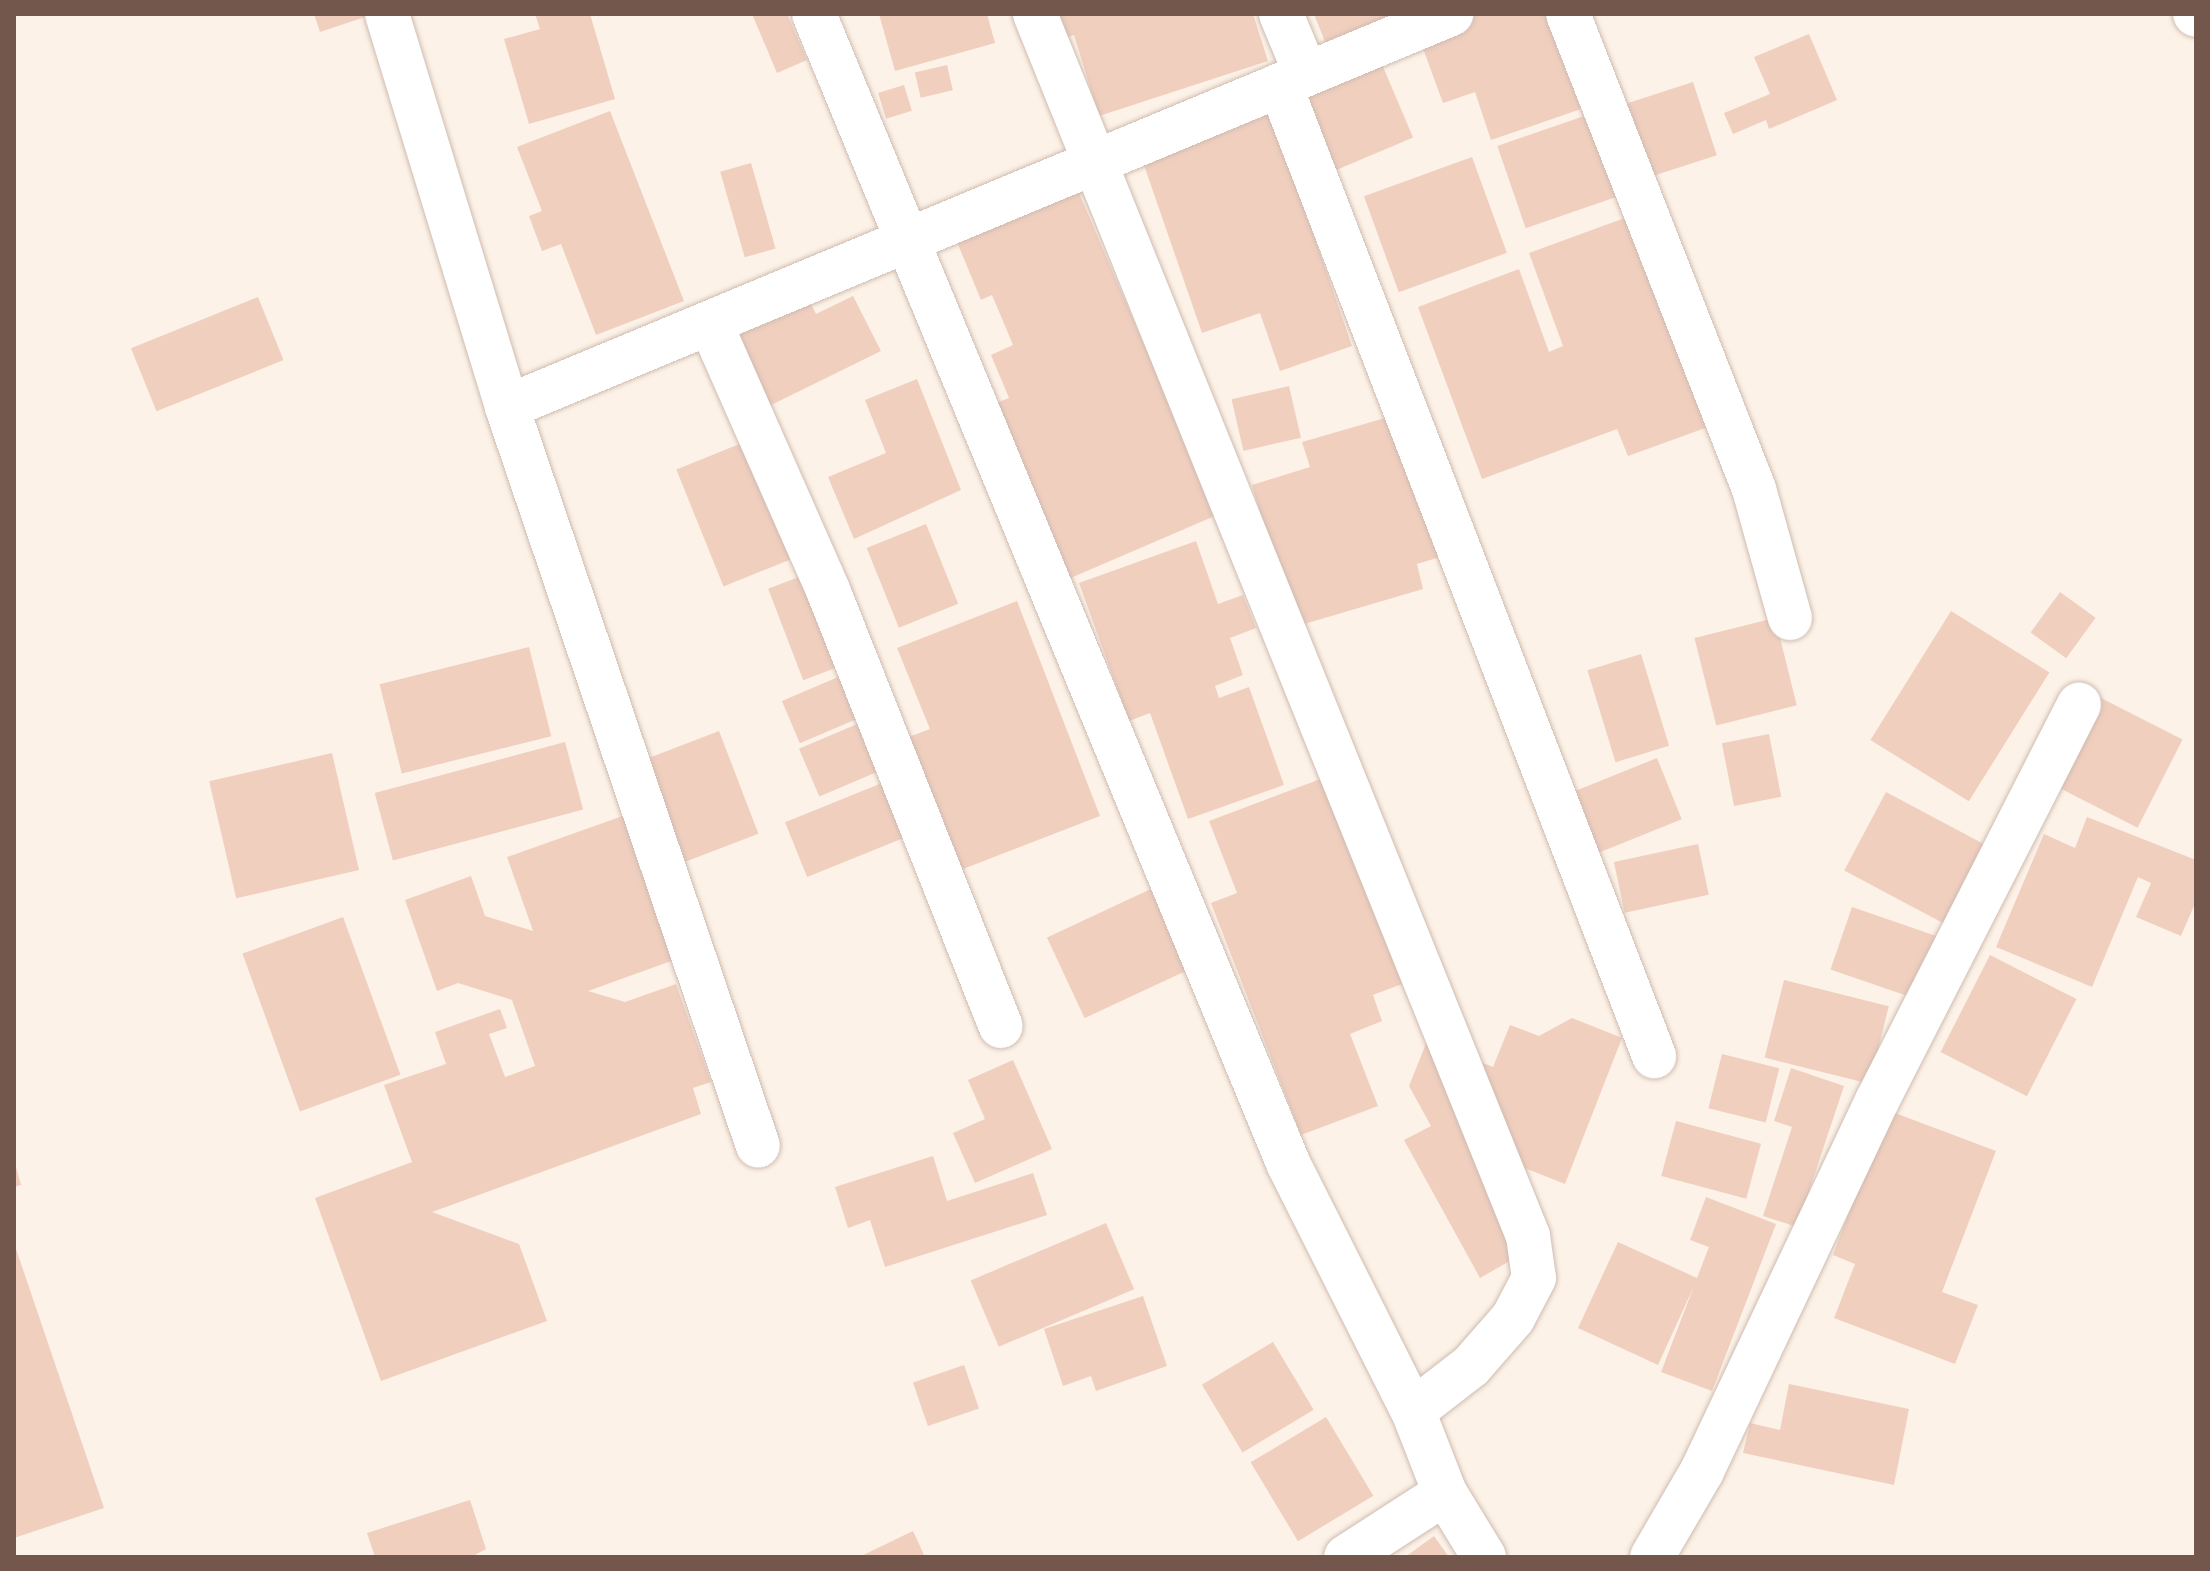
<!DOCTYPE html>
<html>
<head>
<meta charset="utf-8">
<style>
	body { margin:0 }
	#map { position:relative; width:2210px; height:1571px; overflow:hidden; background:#fcf2e7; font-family:Cabin,sans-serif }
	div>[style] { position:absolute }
	.building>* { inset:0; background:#f0cfbf; transform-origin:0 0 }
	.roads { filter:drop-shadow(0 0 2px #cfbbb0) drop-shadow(0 0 2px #cfbbb0) }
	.street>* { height:44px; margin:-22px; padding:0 22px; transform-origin:22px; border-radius:22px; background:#fff }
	span { translate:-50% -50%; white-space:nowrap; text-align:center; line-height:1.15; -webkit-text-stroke:7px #fef6ed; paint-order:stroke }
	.frame { position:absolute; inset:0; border:16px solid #74574c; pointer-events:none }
</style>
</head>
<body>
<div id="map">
	<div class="building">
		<i style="clip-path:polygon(314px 14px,371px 14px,371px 15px,320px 32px)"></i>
		<i style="clip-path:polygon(535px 14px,590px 14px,615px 99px,529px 124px,504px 39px,540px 29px)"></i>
		<i style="clip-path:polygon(752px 14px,787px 14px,807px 60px,777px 73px)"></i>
		<i style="clip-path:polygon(879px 14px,987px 14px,995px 43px,895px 71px)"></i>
		<i style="clip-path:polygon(1054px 14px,1253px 14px,1268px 61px,1099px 116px,1074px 35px,1062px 39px)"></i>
		<i style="clip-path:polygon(1314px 14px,1395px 14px,1325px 42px)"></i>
		<i style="clip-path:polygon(1477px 14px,1548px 14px,1581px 109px,1491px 140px,1475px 92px,1443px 103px,1418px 35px)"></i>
		<i style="clip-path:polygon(1809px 34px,1837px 100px,1769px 129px,1766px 120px,1733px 134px,1724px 113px,1770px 94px,1754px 57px)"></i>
		<i style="left:1381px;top:62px;width:82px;height:84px;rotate:67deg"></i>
		<i style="left:947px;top:65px;width:26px;height:33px;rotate:77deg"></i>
		<i style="left:1693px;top:82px;width:77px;height:73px;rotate:72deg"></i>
		<i style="left:904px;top:85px;width:27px;height:27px;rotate:73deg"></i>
		<i style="clip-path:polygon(610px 111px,684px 301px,596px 335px,561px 244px,542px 251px,529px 216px,542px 211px,517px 147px)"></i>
		<i style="clip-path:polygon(1272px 113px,1352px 346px,1280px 371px,1260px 313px,1202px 333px,1144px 165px)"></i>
		<i style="left:1590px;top:114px;width:87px;height:98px;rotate:71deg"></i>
		<i style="left:1472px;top:157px;width:102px;height:115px;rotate:70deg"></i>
		<i style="left:751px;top:163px;width:89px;height:32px;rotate:74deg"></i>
		<i style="clip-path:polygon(1073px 179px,1217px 515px,1066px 580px,991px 405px,1009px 398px,991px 355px,1013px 345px,992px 295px,981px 300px,952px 230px)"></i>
		<i style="clip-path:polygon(1641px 212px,1719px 423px,1628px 456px,1617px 429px,1482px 479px,1418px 307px,1519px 269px,1549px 352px,1563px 346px,1529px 253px)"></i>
		<i style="clip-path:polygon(806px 294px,816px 314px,853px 296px,881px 351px,759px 411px,722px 335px)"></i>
		<i style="left:258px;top:297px;width:68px;height:137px;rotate:68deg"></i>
		<i style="clip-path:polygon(917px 379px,961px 490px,854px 539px,828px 477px,886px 453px,865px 400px)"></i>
		<i style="left:1289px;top:386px;width:53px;height:59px;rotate:77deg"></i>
		<i style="clip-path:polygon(1399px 414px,1440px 557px,1417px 564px,1423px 589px,1294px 627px,1252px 485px,1310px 467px,1302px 442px)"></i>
		<i style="left:757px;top:437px;width:126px;height:87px;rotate:68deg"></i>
		<i style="left:926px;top:524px;width:86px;height:64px;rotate:68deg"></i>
		<i style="clip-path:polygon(1196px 541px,1218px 604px,1243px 595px,1256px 628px,1230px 638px,1243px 675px,1215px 686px,1219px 698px,1249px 687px,1284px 785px,1188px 819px,1150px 713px,1129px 721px,1079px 583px)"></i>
		<i style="left:812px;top:572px;width:98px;height:47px;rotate:69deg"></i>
		<i style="left:2060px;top:592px;width:44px;height:50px;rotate:36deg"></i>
		<i style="clip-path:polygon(1017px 601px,1100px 816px,945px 876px,893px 743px,930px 729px,897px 648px)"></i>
		<i style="left:1951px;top:611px;width:116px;height:152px;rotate:32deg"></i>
		<i style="left:1775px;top:618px;width:90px;height:83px;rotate:76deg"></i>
		<i style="left:529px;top:647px;width:92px;height:154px;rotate:76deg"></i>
		<i style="left:1641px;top:654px;width:96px;height:56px;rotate:73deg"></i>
		<i style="left:850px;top:672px;width:46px;height:74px;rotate:67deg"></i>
		<i style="left:2097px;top:696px;width:96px;height:99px;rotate:27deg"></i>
		<i style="left:869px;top:719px;width:52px;height:76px;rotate:67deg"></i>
		<i style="left:719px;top:731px;width:110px;height:93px;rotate:69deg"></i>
		<i style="left:1769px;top:734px;width:64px;height:48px;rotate:79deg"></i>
		<i style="left:565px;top:742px;width:70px;height:197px;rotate:75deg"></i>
		<i style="left:332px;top:753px;width:120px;height:126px;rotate:77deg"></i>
		<i style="left:1657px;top:758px;width:66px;height:95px;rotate:68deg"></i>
		<i style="clip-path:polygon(1323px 778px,1402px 984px,1373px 995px,1382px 1021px,1350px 1034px,1378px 1106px,1301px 1135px,1211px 903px,1237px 893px,1209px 821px)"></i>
		<i style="left:887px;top:781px;width:59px;height:110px;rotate:68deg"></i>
		<i style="left:1886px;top:792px;width:123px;height:89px;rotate:28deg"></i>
		<i style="clip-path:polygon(634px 812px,685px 956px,588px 991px,625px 1002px,676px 984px,711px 1082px,693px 1088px,701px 1114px,432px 1212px,519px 1244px,547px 1321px,381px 1381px,315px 1198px,412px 1162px,384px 1085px,446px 1064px,435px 1032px,500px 1009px,507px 1028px,489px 1034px,505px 1077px,535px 1066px,512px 1000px,458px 983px,437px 991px,405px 900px,471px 876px,485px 916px,533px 931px,507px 857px)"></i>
		<i style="clip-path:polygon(2087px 817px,2196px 860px,2196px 901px,2181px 936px,2136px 917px,2151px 883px,2138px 877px,2092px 987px,1996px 947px,2044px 834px,2075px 848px)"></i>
		<i style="left:1698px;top:844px;width:52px;height:86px;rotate:78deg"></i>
		<i style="left:1153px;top:888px;width:89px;height:117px;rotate:65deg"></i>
		<i style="left:1852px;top:907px;width:93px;height:66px;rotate:19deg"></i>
		<i style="left:343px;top:917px;width:168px;height:107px;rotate:70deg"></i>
		<i style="left:1990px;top:955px;width:97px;height:109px;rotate:27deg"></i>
		<i style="left:1784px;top:980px;width:108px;height:80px;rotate:14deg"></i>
		<i style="clip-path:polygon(1572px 1018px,1622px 1038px,1565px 1184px,1482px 1151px,1515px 1258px,1480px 1278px,1404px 1140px,1431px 1126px,1409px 1086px,1427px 1041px,1493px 1067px,1510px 1025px,1539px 1036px)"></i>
		<i style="left:1722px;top:1054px;width:59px;height:56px;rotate:14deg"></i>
		<i style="clip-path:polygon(1013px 1060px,1052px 1149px,975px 1183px,953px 1133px,985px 1119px,968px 1080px)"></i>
		<i style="clip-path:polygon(1791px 1068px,1844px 1086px,1797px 1227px,1763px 1216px,1792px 1127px,1774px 1121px)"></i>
		<i style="clip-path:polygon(1887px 1110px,1996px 1151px,1942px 1292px,1978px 1305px,1955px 1364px,1834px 1318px,1855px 1264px,1833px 1255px)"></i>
		<i style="left:1676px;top:1121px;width:88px;height:57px;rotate:15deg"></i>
		<i style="clip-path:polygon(933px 1156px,947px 1201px,1033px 1173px,1047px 1215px,885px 1267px,870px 1220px,848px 1228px,835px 1187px)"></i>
		<i style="clip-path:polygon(14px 1160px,21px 1185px,14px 1187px)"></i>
		<i style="clip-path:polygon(1706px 1197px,1776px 1224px,1712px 1391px,1661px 1372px,1694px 1286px,1658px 1365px,1578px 1328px,1618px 1242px,1697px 1278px,1709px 1247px,1690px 1240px)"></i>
		<i style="left:1106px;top:1223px;width:72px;height:147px;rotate:67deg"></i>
		<i style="clip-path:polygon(14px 1243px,104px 1508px,14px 1538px)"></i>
		<i style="clip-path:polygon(1143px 1296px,1167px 1366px,1096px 1391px,1091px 1376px,1063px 1386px,1044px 1329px)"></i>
		<i style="left:1273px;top:1342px;width:79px;height:83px;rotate:59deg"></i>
		<i style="left:964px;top:1365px;width:46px;height:54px;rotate:71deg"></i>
		<i style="clip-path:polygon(1789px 1384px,1909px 1409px,1894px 1485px,1743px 1453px,1750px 1423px,1780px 1430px)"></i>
		<i style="left:1326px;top:1417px;width:92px;height:88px;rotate:59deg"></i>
		<i style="clip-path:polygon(470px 1500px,486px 1549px,471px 1557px,375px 1557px,367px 1533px)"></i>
		<i style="clip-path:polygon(913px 1531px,925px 1557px,859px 1557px)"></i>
		<i style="clip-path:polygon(1434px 1536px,1449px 1557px,1405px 1557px)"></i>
	</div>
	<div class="roads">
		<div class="street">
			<i style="left:387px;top:14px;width:411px;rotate:73deg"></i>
			<i style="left:507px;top:407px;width:780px;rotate:71.24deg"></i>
			<i style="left:814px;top:14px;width:1243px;rotate:67.58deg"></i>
			<i style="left:1288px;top:1163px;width:278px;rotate:63.3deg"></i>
			<i style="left:1413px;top:1411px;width:88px;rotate:68.7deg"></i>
			<i style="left:1445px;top:1493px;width:75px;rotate:58.6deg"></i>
			<i style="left:1035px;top:14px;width:1318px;rotate:68.03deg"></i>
			<i style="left:1528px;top:1236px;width:42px;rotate:81.9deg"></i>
			<i style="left:1534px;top:1278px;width:45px;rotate:117.7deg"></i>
			<i style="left:1513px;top:1318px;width:64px;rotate:131.2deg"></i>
			<i style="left:1471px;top:1366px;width:73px;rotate:142.2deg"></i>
			<i style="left:1281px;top:14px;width:65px;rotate:67.4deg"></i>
			<i style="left:1568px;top:14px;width:510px;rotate:68.62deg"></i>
			<i style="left:1754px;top:489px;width:134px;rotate:74.4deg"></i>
			<i style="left:2195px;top:14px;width:1px;rotate:45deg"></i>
			<i style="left:1280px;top:85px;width:1041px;rotate:68.93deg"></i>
			<i style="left:712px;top:327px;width:287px;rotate:66.2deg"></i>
			<i style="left:828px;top:590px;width:469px;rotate:68.4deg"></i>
			<i style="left:507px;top:407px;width:1023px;rotate:-22.6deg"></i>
			<i style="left:1346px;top:1557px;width:118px;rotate:-32.9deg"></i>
			<i style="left:1652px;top:1557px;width:99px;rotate:-59.8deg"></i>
			<i style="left:1702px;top:1471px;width:409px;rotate:-64.7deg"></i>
			<i style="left:1877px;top:1101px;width:445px;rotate:-63deg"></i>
		</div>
	</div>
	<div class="frame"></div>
</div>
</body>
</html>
